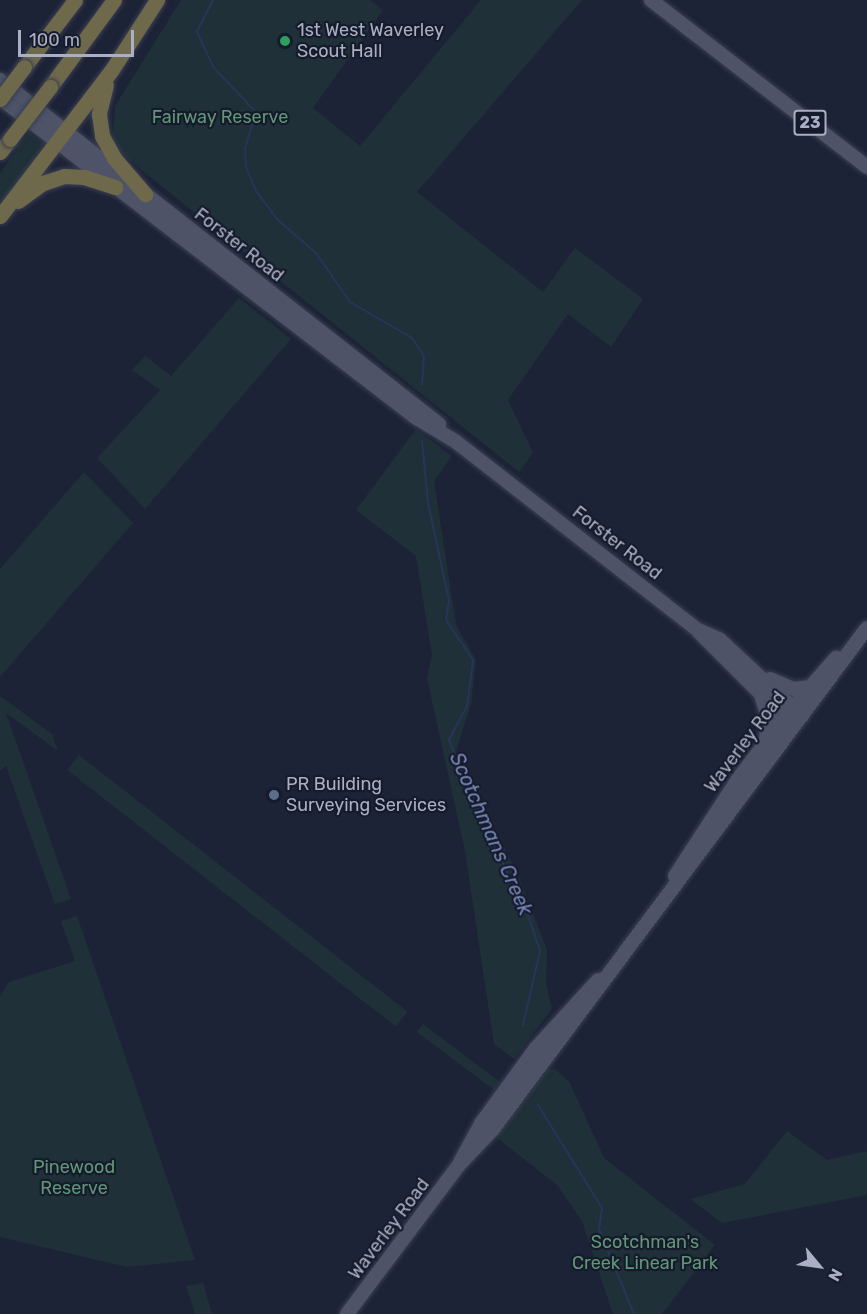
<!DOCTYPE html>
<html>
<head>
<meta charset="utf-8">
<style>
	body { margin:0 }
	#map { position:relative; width:867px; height:1314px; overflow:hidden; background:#1d2337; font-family:Rubik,sans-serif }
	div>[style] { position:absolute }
	.green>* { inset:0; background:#1f3038; transform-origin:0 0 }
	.stream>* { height:2px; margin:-1px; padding:0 1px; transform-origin:1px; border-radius:1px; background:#29345a }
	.roads { filter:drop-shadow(0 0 2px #3a3f51) drop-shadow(0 0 2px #3a3f51) }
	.major>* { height:14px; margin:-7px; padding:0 7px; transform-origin:7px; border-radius:7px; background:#4e5368 }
	.highway>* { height:15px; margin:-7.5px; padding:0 7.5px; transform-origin:7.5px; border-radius:7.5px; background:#6f694c }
	.bridges { filter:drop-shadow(0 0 2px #383d4f) drop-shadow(0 0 2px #383d4f) }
	.highway-bridge>* { height:15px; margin:-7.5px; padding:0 7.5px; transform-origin:7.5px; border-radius:7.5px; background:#6f694c }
	.dots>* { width:16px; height:16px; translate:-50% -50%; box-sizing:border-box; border:3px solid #161b2c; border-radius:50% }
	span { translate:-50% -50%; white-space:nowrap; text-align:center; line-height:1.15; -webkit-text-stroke:4.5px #161b2c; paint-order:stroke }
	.shield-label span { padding:2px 4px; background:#161b2c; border:2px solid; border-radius:4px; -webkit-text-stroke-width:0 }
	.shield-label { font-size:16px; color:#aaafc5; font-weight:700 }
	.poi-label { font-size:18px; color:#aaafc5 }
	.left { translate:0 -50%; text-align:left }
	.park-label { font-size:18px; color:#609778 }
	.street-label { font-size:18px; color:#aaafc5 }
	.water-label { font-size:20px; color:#7685b6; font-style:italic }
	.north { position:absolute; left:789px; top:1236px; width:60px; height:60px; -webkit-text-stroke:4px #161b2c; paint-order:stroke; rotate:119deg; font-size:16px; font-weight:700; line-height:24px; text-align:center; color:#aaafc5 }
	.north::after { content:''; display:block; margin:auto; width:21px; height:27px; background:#aaafc5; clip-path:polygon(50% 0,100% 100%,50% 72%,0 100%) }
	.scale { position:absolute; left:18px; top:30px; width:116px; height:27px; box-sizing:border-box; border:3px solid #aaafc5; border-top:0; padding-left:8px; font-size:18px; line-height:21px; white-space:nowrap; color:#aaafc5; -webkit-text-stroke:4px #161b2c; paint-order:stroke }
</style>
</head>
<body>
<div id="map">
	<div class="green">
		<i style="clip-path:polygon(181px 0,370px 0,383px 10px,313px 108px,360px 146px,481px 0,582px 0,417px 192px,543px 292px,575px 248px,643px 299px,611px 347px,568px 314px,508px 400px,533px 453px,519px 472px,119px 152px,113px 140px,115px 106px)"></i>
		<i style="clip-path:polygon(29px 132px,46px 147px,0 207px,0 173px)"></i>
		<i style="clip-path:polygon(239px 298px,291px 339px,145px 509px,97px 458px,160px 390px,132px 370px,145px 356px,171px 376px)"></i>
		<i style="clip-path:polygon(416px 429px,452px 456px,434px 481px,456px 625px,476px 660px,471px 704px,455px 754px,517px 873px,547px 950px,546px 983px,552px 1009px,514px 1059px,494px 1044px,465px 851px,427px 678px,432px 655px,416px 556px,356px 510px)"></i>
		<i style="clip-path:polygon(84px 472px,133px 523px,0 677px,0 569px)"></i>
		<i style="clip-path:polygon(0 696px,52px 734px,58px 751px,6px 713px,71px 899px,55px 904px,6px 766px,0 771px)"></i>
		<i style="left:79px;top:755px;width:417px;height:19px;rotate:38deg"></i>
		<i style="clip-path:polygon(77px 916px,195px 1260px,127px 1267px,0 1237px,0 997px,9px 982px,75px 961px,61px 921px)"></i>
		<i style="left:423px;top:1024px;width:96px;height:10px;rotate:37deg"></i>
		<i style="clip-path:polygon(548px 1069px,555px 1069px,570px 1083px,604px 1158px,715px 1245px,662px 1314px,613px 1314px,582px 1221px,557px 1185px,496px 1137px)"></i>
		<i style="clip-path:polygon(787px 1131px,827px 1160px,867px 1151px,867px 1195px,722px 1223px,690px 1199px,745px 1184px)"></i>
		<i style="clip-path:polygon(203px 1283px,212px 1314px,195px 1314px,186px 1286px)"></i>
	</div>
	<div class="stream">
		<i style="left:213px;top:0;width:36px;rotate:117deg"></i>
		<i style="left:197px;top:32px;width:40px;rotate:65deg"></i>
		<i style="left:214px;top:68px;width:61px;rotate:46.3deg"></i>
		<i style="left:256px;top:112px;width:37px;rotate:107deg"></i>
		<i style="left:245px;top:147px;width:20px;rotate:87deg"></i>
		<i style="left:246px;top:167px;width:26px;rotate:67deg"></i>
		<i style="left:256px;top:191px;width:35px;rotate:53deg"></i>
		<i style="left:277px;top:219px;width:52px;rotate:41.1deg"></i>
		<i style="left:316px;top:253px;width:60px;rotate:55.2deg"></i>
		<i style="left:350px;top:302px;width:72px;rotate:30.1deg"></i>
		<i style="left:412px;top:338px;width:22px;rotate:56deg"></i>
		<i style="left:424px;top:356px;width:29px;rotate:94deg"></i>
		<i style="left:422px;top:441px;width:62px;rotate:84.5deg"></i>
		<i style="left:428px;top:503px;width:100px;rotate:77.9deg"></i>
		<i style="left:449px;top:601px;width:19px;rotate:99deg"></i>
		<i style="left:446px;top:620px;width:48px;rotate:56deg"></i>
		<i style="left:473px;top:660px;width:46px;rotate:97.4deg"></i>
		<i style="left:467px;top:706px;width:38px;rotate:118deg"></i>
		<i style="left:449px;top:740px;width:90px;rotate:67.7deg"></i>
		<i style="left:483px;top:823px;width:99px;rotate:63.7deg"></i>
		<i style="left:527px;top:912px;width:41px;rotate:71.6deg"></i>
		<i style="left:540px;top:951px;width:76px;rotate:102.9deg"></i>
		<i style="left:538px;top:1105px;width:121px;rotate:58.1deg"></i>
		<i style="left:602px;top:1208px;width:21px;rotate:98deg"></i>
		<i style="left:599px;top:1229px;width:92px;rotate:67.6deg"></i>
	</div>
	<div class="roads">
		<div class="major">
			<i style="left:651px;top:0;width:273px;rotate:37.7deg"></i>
			<i style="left:0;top:80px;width:558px;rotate:38.08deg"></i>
			<i style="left:0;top:98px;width:523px;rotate:37.55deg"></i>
			<i style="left:415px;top:417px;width:47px;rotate:31deg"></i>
			<i style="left:455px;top:441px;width:308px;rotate:37.9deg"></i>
			<i style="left:698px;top:630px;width:24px;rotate:24deg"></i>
			<i style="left:720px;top:640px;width:112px;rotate:42.8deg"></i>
			<i style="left:699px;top:632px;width:127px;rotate:45deg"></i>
			<i style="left:770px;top:679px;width:26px;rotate:23deg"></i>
			<i style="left:794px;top:689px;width:17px;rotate:-7deg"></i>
			<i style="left:762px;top:698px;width:19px;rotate:72deg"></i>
			<i style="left:768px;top:716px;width:24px;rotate:95deg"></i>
			<i style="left:675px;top:876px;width:116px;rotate:-57deg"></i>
			<i style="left:738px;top:779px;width:89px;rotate:-52.7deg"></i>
			<i style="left:792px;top:708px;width:67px;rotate:-48.7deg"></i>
			<i style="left:460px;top:1162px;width:46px;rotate:-61.2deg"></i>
			<i style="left:482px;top:1122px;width:92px;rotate:-53.9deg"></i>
			<i style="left:536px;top:1048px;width:92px;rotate:-47.6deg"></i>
			<i style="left:347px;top:1314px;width:186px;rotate:-53.1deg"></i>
			<i style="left:459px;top:1165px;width:50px;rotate:-46.6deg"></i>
			<i style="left:493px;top:1129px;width:625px;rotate:-53.26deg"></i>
		</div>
		<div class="highway">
			<i style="left:24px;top:67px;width:84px;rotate:-52.7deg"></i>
			<i style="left:106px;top:85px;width:30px;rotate:104deg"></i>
			<i style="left:99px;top:114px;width:22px;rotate:82deg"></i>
			<i style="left:102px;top:136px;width:25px;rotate:61deg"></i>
			<i style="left:114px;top:158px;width:48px;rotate:49.3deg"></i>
			<i style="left:50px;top:87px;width:108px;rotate:-53.7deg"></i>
			<i style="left:0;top:152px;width:16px;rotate:-52deg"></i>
			<i style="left:18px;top:201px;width:31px;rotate:-36deg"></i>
			<i style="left:43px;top:183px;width:22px;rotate:-18deg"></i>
			<i style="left:64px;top:176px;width:20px;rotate:3deg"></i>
			<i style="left:84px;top:177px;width:33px;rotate:18deg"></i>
			<i style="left:0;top:216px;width:183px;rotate:-52.6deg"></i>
			<i style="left:111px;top:71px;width:85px;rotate:-57.1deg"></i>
		</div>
	</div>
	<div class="bridges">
		<div class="highway-bridge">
			<i style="left:0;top:99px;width:40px;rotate:-53deg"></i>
			<i style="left:10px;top:139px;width:66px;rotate:-52.4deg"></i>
		</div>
	</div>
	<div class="dots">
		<i style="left:285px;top:41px;background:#2e9e5b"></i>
		<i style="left:274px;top:795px;background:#5c6f8a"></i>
	</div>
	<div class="shield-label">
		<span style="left:810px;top:123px">23</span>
	</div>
	<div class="poi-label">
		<span class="left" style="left:297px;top:41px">1st West Waverley<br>Scout Hall</span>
		<span class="left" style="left:286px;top:795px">PR Building<br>Surveying Services</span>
	</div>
	<div class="park-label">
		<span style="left:220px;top:117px">Fairway Reserve</span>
		<span style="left:74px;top:1178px">Pinewood<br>Reserve</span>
		<span style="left:645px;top:1253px">Scotchman's<br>Creek Linear Park</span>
	</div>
	<div class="street-label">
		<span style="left:239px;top:245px;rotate:38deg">Forster Road</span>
		<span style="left:617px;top:543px;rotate:38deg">Forster Road</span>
		<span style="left:745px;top:742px;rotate:-53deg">Waverley Road</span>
		<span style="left:389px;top:1229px;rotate:-53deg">Waverley Road</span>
	</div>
	<div class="water-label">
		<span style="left:491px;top:834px;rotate:66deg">Scotchmans Creek</span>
	</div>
	<div class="north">N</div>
	<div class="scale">100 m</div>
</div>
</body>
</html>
